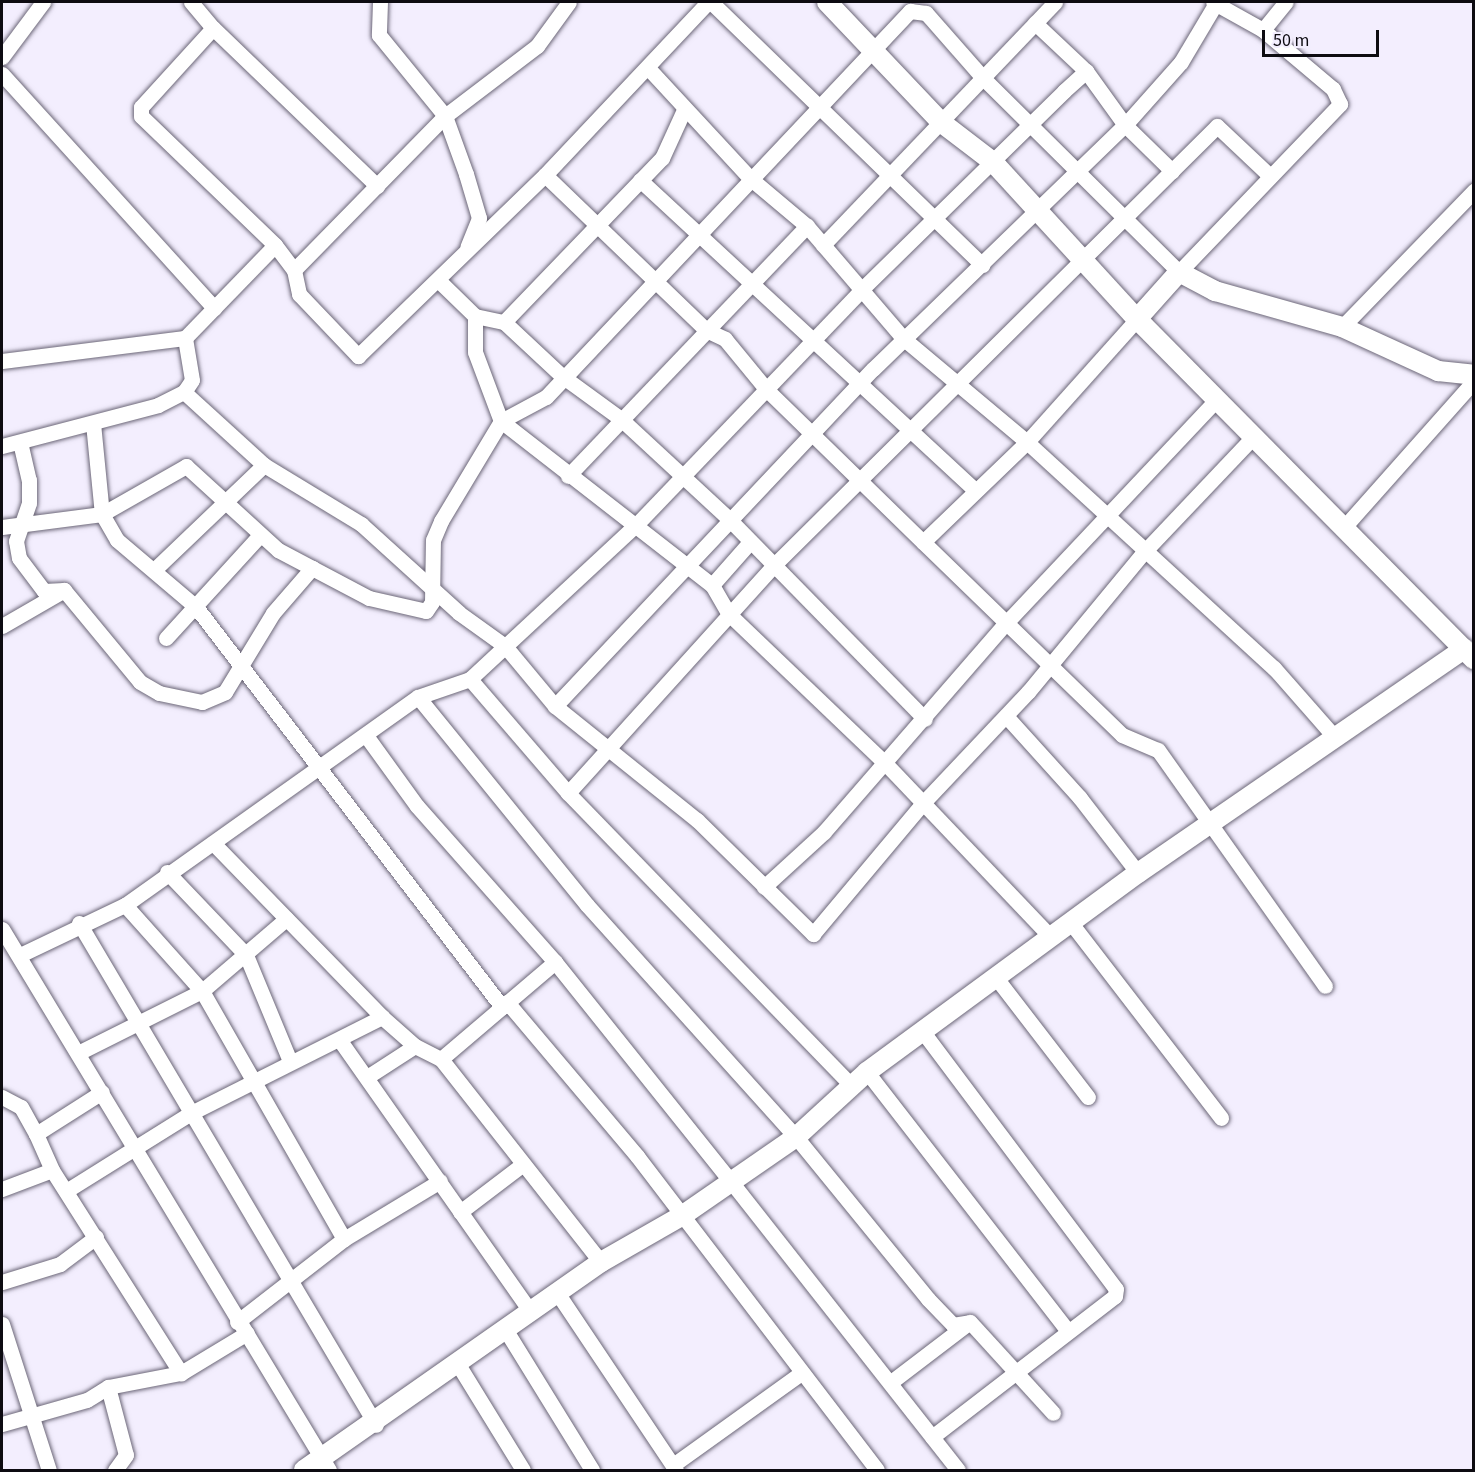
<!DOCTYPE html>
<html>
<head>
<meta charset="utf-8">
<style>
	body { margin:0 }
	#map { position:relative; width:1475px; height:1472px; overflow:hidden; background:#f3eefe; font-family:"Source Sans 3",sans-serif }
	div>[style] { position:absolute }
	.roads { filter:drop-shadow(0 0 2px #6b6677) drop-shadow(0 0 2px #6b6677) }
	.minor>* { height:15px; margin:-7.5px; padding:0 7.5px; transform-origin:7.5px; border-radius:7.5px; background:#fff }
	.tertiary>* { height:20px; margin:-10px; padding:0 10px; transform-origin:10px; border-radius:10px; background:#fff }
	span { translate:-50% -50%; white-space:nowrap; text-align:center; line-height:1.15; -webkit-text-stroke:5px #f3eefe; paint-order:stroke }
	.frame { position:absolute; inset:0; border:3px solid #0d0b11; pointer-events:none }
	.scale { position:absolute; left:1262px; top:30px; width:117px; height:27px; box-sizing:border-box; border:3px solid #0d0b11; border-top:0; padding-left:8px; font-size:18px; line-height:21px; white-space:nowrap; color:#0d0b11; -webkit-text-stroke:4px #f3eefe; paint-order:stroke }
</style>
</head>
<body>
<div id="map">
	<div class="roads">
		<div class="minor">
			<i style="left:191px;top:2px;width:34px;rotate:50deg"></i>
			<i style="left:213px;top:28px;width:107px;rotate:132.3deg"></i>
			<i style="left:141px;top:107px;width:9px;rotate:90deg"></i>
			<i style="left:141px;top:116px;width:186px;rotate:43.9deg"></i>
			<i style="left:275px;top:245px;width:31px;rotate:53deg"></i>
			<i style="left:294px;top:270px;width:25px;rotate:78deg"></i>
			<i style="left:299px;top:294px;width:86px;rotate:46.4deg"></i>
			<i style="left:358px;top:356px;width:260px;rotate:-44.1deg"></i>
			<i style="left:545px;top:175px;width:223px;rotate:43.9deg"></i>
			<i style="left:706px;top:330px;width:21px;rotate:25deg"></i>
			<i style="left:725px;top:339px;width:65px;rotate:50.6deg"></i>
			<i style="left:766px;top:389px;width:219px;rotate:44.3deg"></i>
			<i style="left:923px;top:542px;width:144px;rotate:-43.9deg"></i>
			<i style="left:1027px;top:442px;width:165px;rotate:-48.2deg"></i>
			<i style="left:380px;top:2px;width:33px;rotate:92deg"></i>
			<i style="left:379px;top:35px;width:104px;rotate:50.8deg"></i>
			<i style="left:445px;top:116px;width:62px;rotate:70.1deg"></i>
			<i style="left:466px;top:174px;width:46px;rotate:73.5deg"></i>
			<i style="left:479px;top:218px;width:31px;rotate:112deg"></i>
			<i style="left:711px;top:2px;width:378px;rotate:44.1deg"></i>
			<i style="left:1035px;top:23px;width:70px;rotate:43.3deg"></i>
			<i style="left:213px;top:28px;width:228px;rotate:43.9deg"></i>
			<i style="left:1263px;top:30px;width:36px;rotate:-51deg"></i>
			<i style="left:2px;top:57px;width:69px;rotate:-53.3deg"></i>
			<i style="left:649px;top:69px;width:150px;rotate:47.2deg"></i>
			<i style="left:751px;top:179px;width:73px;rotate:40deg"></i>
			<i style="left:807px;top:226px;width:149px;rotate:49.4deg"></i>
			<i style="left:904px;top:339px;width:160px;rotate:39.9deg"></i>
			<i style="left:1027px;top:442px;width:335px;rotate:42.5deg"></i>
			<i style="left:1274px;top:668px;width:88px;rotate:48.7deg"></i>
			<i style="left:2px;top:74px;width:316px;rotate:47.8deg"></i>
			<i style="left:545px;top:175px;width:238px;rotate:-46.7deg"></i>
			<i style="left:640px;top:180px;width:456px;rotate:42.8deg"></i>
			<i style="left:823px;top:245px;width:336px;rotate:-46.3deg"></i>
			<i style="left:294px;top:270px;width:216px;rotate:-45.6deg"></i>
			<i style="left:445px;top:116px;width:116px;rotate:-37.3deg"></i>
			<i style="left:537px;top:46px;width:54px;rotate:-54deg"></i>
			<i style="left:439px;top:281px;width:50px;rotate:44.2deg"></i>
			<i style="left:475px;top:316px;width:30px;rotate:12deg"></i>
			<i style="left:504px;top:322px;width:79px;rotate:43deg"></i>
			<i style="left:562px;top:376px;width:73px;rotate:36.1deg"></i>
			<i style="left:621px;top:419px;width:150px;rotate:42.8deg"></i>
			<i style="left:731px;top:521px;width:277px;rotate:45.6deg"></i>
			<i style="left:475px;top:316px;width:36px;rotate:90deg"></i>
			<i style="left:475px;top:352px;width:74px;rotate:69.4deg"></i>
			<i style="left:501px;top:421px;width:267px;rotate:37.9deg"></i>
			<i style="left:712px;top:585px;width:34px;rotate:60deg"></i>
			<i style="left:729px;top:614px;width:217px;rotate:43.7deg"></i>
			<i style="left:886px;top:764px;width:239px;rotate:46.4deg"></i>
			<i style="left:504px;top:322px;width:228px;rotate:-46.1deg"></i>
			<i style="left:662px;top:158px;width:51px;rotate:-65.5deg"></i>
			<i style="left:1342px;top:327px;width:190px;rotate:-45.9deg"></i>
			<i style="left:2px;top:361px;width:184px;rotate:-7.2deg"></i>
			<i style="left:184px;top:392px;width:108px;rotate:42.4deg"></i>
			<i style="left:264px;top:465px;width:114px;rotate:31.3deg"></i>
			<i style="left:361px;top:524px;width:132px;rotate:42.2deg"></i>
			<i style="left:459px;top:613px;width:57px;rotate:35.7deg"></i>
			<i style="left:505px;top:646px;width:78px;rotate:50.2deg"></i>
			<i style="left:555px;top:706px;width:182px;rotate:38.8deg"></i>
			<i style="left:697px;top:820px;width:163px;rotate:44.5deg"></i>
			<i style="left:813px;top:934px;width:170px;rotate:-50deg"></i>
			<i style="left:922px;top:804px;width:154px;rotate:-46.6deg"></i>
			<i style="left:1028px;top:692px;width:182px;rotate:-50.4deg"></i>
			<i style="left:1144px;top:552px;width:161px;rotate:-46.5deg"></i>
			<i style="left:93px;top:423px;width:91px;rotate:84.4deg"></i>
			<i style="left:102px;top:514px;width:30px;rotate:60deg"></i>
			<i style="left:117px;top:540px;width:104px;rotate:40.3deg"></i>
			<i style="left:196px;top:607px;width:504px;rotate:52.58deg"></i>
			<i style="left:20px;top:442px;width:39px;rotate:77deg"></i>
			<i style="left:29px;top:480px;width:23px;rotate:90deg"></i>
			<i style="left:29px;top:503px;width:40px;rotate:108.9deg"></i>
			<i style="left:16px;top:541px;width:17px;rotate:80deg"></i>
			<i style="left:19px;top:558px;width:41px;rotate:52.9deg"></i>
			<i style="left:44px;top:591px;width:20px;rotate:-3deg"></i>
			<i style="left:64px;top:590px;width:119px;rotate:50.4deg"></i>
			<i style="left:140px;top:682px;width:22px;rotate:30deg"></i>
			<i style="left:159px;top:693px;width:44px;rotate:11.8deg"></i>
			<i style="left:202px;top:702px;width:25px;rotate:-23deg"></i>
			<i style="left:225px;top:692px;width:92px;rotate:-58.7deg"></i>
			<i style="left:273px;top:613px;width:60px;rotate:-49.1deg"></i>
			<i style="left:2px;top:446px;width:161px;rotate:-14.7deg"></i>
			<i style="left:158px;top:405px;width:29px;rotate:-27deg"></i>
			<i style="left:184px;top:392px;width:14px;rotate:-56deg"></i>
			<i style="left:192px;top:380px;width:43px;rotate:-99.5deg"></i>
			<i style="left:185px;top:338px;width:129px;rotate:-45.9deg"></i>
			<i style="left:568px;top:476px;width:346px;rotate:-46.3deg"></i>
			<i style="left:1346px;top:525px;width:193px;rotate:-48.4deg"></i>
			<i style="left:2px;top:527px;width:101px;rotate:-7.4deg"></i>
			<i style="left:102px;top:514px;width:97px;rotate:-29.7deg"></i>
			<i style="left:186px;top:466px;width:125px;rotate:42.4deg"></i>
			<i style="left:278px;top:550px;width:103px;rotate:27.8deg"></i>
			<i style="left:369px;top:598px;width:58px;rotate:12.8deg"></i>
			<i style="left:426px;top:611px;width:11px;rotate:-56deg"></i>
			<i style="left:432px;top:602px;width:62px;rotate:-89.1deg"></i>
			<i style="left:433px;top:540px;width:21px;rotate:-67deg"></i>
			<i style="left:441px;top:521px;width:117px;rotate:-59deg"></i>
			<i style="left:501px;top:421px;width:51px;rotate:-28.1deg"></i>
			<i style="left:546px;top:397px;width:531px;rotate:-46.68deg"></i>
			<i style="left:910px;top:11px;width:16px;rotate:7deg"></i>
			<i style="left:926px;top:13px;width:88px;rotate:48.7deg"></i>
			<i style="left:984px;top:79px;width:274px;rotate:44.7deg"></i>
			<i style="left:1179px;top:272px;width:233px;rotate:-46.2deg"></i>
			<i style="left:1340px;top:104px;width:17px;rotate:-115deg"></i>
			<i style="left:1333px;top:89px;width:92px;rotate:-139.9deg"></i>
			<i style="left:1263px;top:30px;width:57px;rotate:-150.8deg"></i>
			<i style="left:923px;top:542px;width:277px;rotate:44.1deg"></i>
			<i style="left:1122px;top:735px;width:39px;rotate:23deg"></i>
			<i style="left:1158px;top:750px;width:289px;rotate:54.7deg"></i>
			<i style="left:154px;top:570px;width:152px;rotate:-43.7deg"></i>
			<i style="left:712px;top:585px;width:57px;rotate:-48.5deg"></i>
			<i style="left:2px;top:626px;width:72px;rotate:-30.1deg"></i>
			<i style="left:166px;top:638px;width:139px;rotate:-47.6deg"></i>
			<i style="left:470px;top:679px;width:150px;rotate:49.3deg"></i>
			<i style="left:568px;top:793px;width:408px;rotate:45.9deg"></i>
			<i style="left:418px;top:697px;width:268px;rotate:50.9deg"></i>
			<i style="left:587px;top:905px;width:312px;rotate:48deg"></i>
			<i style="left:796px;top:1137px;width:209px;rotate:50.8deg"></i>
			<i style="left:928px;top:1299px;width:36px;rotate:46deg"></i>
			<i style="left:953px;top:1325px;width:17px;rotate:-10deg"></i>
			<i style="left:970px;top:1322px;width:123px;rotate:47.6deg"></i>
			<i style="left:555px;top:706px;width:463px;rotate:-46.7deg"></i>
			<i style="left:873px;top:369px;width:351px;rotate:-44.1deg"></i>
			<i style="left:1125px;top:125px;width:66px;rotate:44.4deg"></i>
			<i style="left:1006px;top:716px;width:110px;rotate:47.9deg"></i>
			<i style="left:1080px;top:798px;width:95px;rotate:52.3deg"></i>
			<i style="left:367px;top:737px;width:85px;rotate:54.1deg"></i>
			<i style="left:417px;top:806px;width:208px;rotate:48.5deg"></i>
			<i style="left:555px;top:962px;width:278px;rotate:51.3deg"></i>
			<i style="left:729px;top:1179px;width:370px;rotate:51.8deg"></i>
			<i style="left:568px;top:793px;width:306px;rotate:-47.9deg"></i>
			<i style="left:773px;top:566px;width:625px;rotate:-44.74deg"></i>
			<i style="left:1217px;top:126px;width:73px;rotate:43.3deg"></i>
			<i style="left:213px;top:843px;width:243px;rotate:45.8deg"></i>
			<i style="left:382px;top:1017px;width:44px;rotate:41.3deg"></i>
			<i style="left:415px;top:1046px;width:29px;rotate:27deg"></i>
			<i style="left:441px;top:1059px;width:258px;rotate:51.8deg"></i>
			<i style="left:167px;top:872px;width:115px;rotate:46.4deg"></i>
			<i style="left:246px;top:955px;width:115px;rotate:67.5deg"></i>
			<i style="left:764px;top:887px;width:81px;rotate:-42.5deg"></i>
			<i style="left:824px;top:832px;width:277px;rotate:-49deg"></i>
			<i style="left:1006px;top:623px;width:308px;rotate:-46.7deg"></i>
			<i style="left:125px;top:905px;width:115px;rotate:48.2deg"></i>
			<i style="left:202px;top:991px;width:286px;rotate:60.2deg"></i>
			<i style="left:79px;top:923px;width:583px;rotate:59.39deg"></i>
			<i style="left:1071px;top:923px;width:246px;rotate:52.4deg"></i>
			<i style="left:2px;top:929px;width:632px;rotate:58.85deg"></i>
			<i style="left:20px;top:955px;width:116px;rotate:-25.5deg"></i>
			<i style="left:125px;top:905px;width:359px;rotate:-35.4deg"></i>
			<i style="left:418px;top:697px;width:55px;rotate:-19.1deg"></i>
			<i style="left:470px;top:679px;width:226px;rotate:-42.9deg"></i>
			<i style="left:636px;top:525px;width:327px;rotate:-46.2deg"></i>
			<i style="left:862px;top:289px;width:283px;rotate:-44.4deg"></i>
			<i style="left:1064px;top:91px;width:30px;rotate:-42deg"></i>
			<i style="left:1086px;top:71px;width:67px;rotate:54.2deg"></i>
			<i style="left:1125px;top:125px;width:84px;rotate:-48.4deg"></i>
			<i style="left:1181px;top:62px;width:69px;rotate:-59.3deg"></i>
			<i style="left:997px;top:979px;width:149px;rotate:52.4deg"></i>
			<i style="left:507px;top:1002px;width:202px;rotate:49.8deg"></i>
			<i style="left:637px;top:1156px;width:395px;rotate:52.6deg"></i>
			<i style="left:923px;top:1032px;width:321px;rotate:53.1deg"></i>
			<i style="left:1116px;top:1289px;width:7px;rotate:98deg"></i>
			<i style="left:1115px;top:1296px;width:231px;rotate:142.4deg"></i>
			<i style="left:341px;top:1042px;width:330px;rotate:54.9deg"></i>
			<i style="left:80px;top:1052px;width:136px;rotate:-26.6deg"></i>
			<i style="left:202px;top:991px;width:111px;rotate:-40.6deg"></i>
			<i style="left:441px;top:1059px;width:150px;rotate:-40.4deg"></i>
			<i style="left:867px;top:1072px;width:326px;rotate:52.2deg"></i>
			<i style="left:367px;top:1077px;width:57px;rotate:-32.9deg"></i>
			<i style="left:2px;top:1097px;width:21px;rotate:28deg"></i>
			<i style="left:21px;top:1107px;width:31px;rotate:61deg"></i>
			<i style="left:36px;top:1134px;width:78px;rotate:-32.5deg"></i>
			<i style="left:36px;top:1134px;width:39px;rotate:66deg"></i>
			<i style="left:52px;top:1170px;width:241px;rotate:57.6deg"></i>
			<i style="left:2px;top:1189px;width:53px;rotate:-20.8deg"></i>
			<i style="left:66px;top:1191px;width:147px;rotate:-32deg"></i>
			<i style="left:191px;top:1113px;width:214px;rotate:-26.7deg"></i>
			<i style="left:460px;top:1212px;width:78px;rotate:-37.2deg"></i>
			<i style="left:2px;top:1282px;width:61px;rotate:-17.2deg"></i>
			<i style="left:60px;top:1264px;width:45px;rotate:-36.9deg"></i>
			<i style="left:558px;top:1294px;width:212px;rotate:56.2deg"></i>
			<i style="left:237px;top:1322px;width:135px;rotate:-37.8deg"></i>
			<i style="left:344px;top:1239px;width:112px;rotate:-31.1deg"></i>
			<i style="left:2px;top:1324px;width:153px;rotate:72.2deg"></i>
			<i style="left:505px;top:1329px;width:166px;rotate:58.3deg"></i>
			<i style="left:459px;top:1366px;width:122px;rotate:58.4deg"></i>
			<i style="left:891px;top:1382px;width:96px;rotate:-37.3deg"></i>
			<i style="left:108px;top:1387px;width:70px;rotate:75.2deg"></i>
			<i style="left:126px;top:1455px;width:19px;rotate:126deg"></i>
			<i style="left:2px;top:1424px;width:88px;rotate:-15.8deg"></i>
			<i style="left:87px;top:1400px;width:25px;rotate:-32deg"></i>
			<i style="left:108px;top:1387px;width:74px;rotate:-10.9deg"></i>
			<i style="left:181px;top:1373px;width:77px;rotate:-31.2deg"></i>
			<i style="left:673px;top:1465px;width:158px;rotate:-35.7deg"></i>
		</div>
		<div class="tertiary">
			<i style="left:827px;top:2px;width:167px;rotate:46.5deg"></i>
			<i style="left:942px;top:123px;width:64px;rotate:37.4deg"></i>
			<i style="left:993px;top:162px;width:213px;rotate:47.5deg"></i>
			<i style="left:1137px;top:319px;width:479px;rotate:45.3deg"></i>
			<i style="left:1137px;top:319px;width:63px;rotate:-48.2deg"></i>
			<i style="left:1179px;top:272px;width:41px;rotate:27.8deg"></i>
			<i style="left:1215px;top:291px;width:132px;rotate:15.8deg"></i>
			<i style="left:1342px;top:327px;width:106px;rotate:24.6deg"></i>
			<i style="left:1438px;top:371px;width:36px;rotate:6deg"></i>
			<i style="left:304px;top:1470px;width:363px;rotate:-35deg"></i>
			<i style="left:601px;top:1262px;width:95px;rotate:-29.8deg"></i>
			<i style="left:683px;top:1215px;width:137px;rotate:-34.6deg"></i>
			<i style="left:796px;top:1137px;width:96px;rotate:-42.5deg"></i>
			<i style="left:867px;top:1072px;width:336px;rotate:-36.3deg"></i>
			<i style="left:1138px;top:873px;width:396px;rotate:-34.5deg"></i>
		</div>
	</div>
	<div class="frame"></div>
	<div class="scale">50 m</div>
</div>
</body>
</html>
